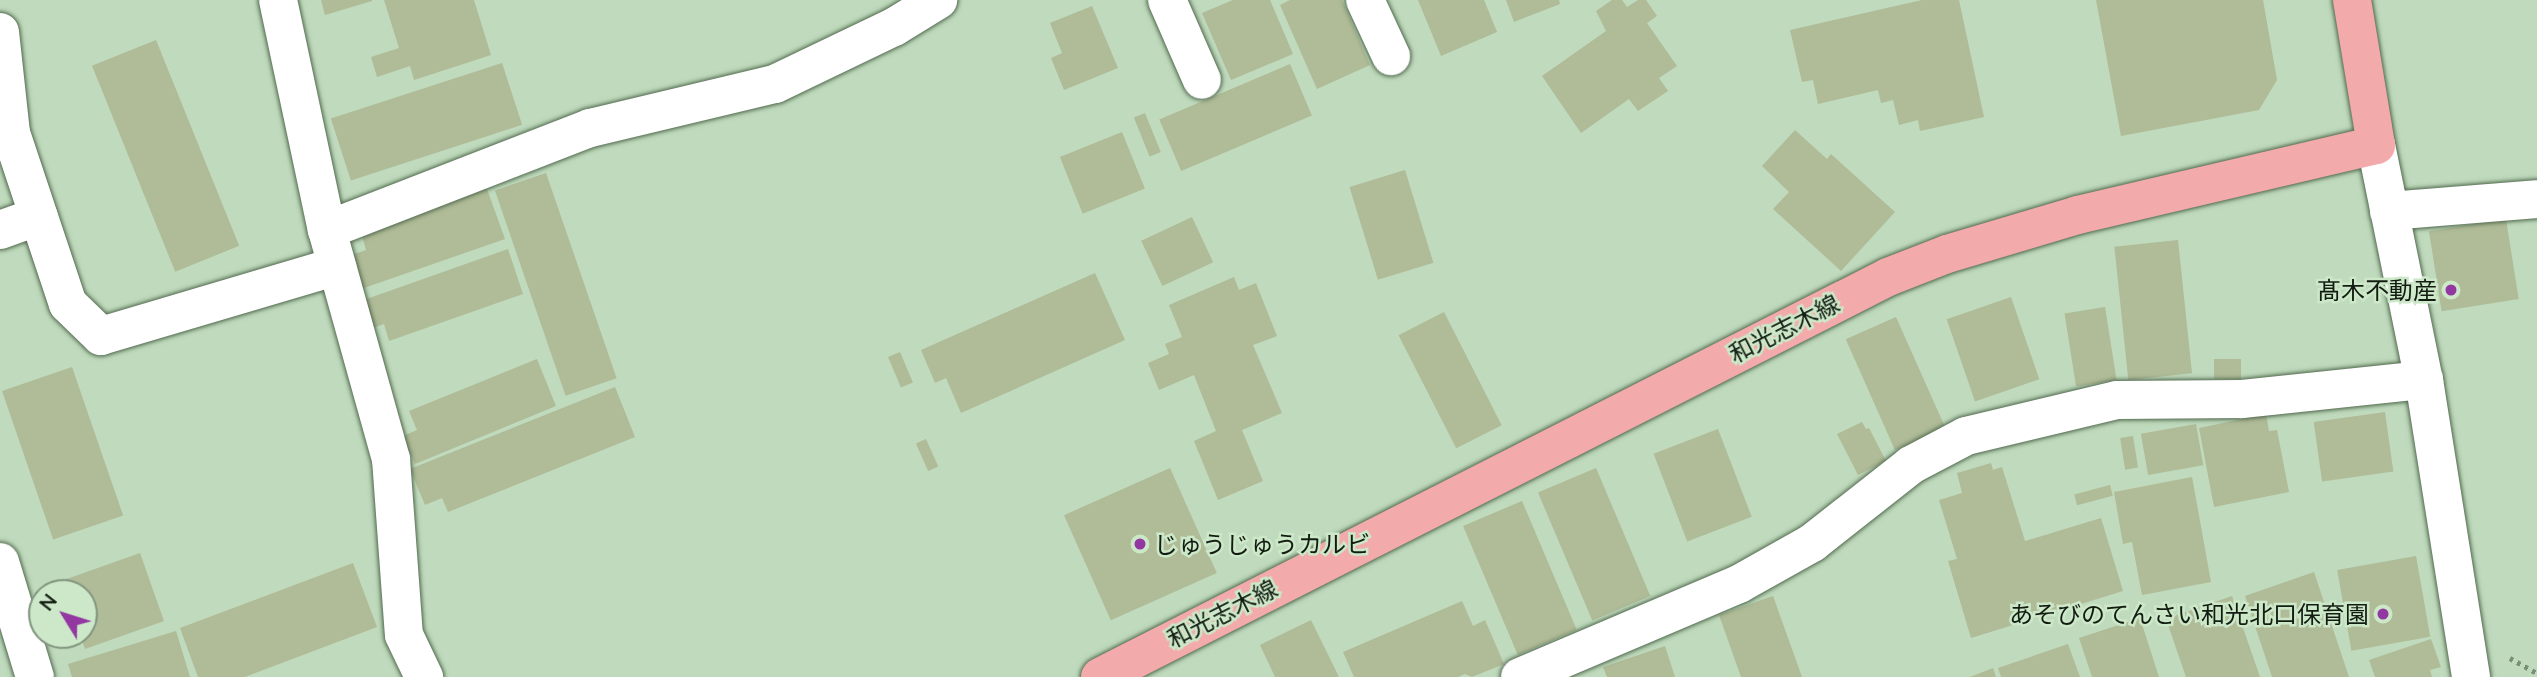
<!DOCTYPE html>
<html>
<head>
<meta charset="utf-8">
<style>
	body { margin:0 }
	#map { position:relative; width:2537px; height:677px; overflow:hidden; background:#bfdabc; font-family:Lato,"Noto Sans JP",sans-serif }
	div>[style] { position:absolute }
	.building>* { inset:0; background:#b0bb97; transform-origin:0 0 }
	.path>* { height:4.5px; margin-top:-2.25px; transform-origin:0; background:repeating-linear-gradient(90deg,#7a8e78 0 3.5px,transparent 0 8.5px) }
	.roads { filter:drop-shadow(0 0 2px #526a4f) drop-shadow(0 0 2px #526a4f) }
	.minor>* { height:38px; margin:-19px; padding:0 19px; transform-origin:19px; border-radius:19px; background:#fff }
	.major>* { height:38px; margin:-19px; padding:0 19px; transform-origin:19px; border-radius:19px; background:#f2aaaa }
	.dots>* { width:19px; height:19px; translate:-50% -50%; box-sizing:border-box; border:4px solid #cce8c9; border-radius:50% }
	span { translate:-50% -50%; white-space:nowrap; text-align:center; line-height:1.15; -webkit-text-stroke:5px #cce8c9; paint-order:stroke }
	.poi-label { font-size:24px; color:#121c11 }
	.right { translate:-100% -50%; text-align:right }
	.left { translate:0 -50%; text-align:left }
	.street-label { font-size:24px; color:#121c11 }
	.north { position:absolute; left:28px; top:579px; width:70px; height:70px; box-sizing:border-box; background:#cce8c9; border:2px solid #82967f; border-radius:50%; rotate:308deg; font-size:19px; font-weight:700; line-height:28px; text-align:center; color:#121c11 }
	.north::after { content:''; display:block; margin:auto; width:24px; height:32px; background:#9337a1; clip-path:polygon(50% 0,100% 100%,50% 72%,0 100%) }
</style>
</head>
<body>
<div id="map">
	<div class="building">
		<i style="clip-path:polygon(321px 0,372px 0,372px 1px,325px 15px)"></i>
		<i style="clip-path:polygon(384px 0,474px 0,491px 55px,414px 80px,410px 66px,377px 77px,371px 57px,399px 48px)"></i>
		<i style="clip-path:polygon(1233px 0,1270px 0,1293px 54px,1231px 80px,1202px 13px)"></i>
		<i style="clip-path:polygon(1290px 0,1342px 0,1370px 65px,1317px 89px,1280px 5px)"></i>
		<i style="clip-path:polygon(1418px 0,1484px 0,1497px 32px,1441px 56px)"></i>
		<i style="clip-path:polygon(1506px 0,1559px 0,1560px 4px,1514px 22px)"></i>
		<i style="clip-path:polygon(1612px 0,1622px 0,1627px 7px,1638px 0,1646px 0,1657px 16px,1647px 23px,1677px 66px,1659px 78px,1668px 91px,1638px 111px,1629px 99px,1581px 133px,1542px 76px,1606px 31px,1596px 11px)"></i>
		<i style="clip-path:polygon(1922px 0,1959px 0,1984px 117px,1920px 131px,1918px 120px,1899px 125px,1893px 100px,1881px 103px,1878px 90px,1818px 104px,1813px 80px,1802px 82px,1790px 30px)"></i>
		<i style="clip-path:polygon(2096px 0,2263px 0,2277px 80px,2259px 110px,2121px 136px)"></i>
		<i style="clip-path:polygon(1092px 6px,1118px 68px,1064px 90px,1051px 58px,1062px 53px,1050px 23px)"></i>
		<i style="left:156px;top:40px;width:222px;height:69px;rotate:68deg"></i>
		<i style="left:502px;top:63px;width:65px;height:180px;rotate:72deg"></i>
		<i style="left:1290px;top:64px;width:56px;height:142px;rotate:67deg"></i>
		<i style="left:1145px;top:113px;width:42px;height:12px;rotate:68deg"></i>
		<i style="clip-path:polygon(1795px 130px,1827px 159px,1831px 154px,1895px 212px,1841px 271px,1773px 209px,1789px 192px,1762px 166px)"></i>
		<i style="left:1122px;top:132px;width:61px;height:67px;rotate:68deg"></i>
		<i style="left:1405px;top:170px;width:97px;height:58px;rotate:73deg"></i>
		<i style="left:546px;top:173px;width:217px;height:54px;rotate:71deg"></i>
		<i style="clip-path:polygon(487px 189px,505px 239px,361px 289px,349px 256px,366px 250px,361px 232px)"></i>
		<i style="left:1192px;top:217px;width:50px;height:56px;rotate:65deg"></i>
		<i style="left:2506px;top:219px;width:81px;height:78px;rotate:81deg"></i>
		<i style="left:2178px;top:240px;width:134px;height:64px;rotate:84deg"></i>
		<i style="clip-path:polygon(508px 249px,523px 294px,389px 341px,384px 324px,370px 329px,361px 301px)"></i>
		<i style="clip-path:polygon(1095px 273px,1125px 340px,961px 413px,946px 378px,935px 383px,921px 350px)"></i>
		<i style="clip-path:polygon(1234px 277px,1239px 290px,1256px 283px,1277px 336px,1253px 345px,1282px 413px,1242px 430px,1263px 481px,1218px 500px,1194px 441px,1216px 431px,1194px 375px,1159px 390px,1148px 363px,1169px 354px,1165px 344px,1182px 337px,1169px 305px)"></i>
		<i style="left:2011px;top:297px;width:87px;height:68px;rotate:71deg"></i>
		<i style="left:2105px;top:307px;width:74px;height:41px;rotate:81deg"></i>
		<i style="left:1444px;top:312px;width:127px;height:51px;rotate:63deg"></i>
		<i style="left:1896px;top:317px;width:121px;height:55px;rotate:66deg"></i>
		<i style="left:900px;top:352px;width:33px;height:13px;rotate:67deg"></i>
		<i style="clip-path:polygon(537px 359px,556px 406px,415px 464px,403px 436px,417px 430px,409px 411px)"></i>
		<i style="left:2214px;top:359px;width:27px;height:20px"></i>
		<i style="left:72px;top:367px;width:157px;height:74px;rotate:71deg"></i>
		<i style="clip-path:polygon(615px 387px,635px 437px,448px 512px,442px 498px,425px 505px,410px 469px)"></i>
		<i style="left:2385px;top:412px;width:60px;height:72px;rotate:82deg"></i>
		<i style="clip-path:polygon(2266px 414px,2269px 431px,2277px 430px,2289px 492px,2214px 507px,2199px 428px)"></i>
		<i style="clip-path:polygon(1862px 422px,1866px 429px,1869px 428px,1886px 461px,1858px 475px,1837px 434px)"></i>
		<i style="left:2196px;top:424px;width:42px;height:56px;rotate:80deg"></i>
		<i style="left:1718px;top:429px;width:94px;height:69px;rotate:69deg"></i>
		<i style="left:2133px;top:436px;width:32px;height:13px;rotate:81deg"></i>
		<i style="left:926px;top:439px;width:30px;height:11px;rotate:66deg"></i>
		<i style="clip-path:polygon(1991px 463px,1993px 470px,2002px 467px,2025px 541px,2101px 518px,2123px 591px,1971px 638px,1948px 561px,1957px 559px,1939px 500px,1962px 493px,1957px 473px)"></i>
		<i style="left:1170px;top:468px;width:115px;height:116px;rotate:66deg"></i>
		<i style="left:1596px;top:468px;width:139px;height:63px;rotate:67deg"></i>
		<i style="clip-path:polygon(2192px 477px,2211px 582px,2142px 595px,2132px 542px,2123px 544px,2114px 492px)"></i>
		<i style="left:2110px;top:485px;width:11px;height:37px;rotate:75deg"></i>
		<i style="left:1522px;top:501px;width:140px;height:64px;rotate:67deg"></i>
		<i style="clip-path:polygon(140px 553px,164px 621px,85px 649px,80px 635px,84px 635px,84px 593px,65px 593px,61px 581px)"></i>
		<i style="left:2416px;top:556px;width:82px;height:80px;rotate:80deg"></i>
		<i style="clip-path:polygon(353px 563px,377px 627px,245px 677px,198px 677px,180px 628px)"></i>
		<i style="clip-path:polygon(2314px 572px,2349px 677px,2272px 677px,2245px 596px)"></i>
		<i style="clip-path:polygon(1773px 596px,1802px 677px,1741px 677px,1719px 615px)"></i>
		<i style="clip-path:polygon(2232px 596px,2260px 677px,2186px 677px,2166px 619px)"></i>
		<i style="clip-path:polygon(1462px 601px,1473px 626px,1485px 620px,1504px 664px,1472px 677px,1465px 674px,1458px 677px,1354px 677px,1343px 652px)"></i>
		<i style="clip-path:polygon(2140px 618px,2159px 677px,2092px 677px,2079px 638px)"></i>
		<i style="clip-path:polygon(1311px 620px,1339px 677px,1275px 677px,1260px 645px)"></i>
		<i style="clip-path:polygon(176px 631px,190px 677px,72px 677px,68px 664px)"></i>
		<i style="clip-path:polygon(2431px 639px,2441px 667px,2430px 670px,2432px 677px,2375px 677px,2369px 660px)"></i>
		<i style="clip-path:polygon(2068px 644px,2080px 677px,2001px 677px,1998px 668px)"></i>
		<i style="clip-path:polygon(1665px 646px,1675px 677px,1607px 677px,1603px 667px)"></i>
		<i style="clip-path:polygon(1993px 668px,1996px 677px,1970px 677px)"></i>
	</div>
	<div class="path">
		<i style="left:2510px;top:658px;width:31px;rotate:29deg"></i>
	</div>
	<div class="roads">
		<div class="minor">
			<i style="left:278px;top:0;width:235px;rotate:78deg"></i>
			<i style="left:327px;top:230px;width:238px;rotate:74.4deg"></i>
			<i style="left:391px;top:459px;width:176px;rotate:85.8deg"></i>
			<i style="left:404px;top:635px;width:47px;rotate:64.5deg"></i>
			<i style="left:1167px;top:0;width:87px;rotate:66.4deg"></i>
			<i style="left:1365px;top:0;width:62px;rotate:65.1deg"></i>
			<i style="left:0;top:32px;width:102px;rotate:83.8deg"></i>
			<i style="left:11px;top:133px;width:180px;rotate:71.6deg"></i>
			<i style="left:68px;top:304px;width:46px;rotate:44.1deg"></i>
			<i style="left:101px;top:336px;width:246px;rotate:-16.5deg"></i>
			<i style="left:2376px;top:145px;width:240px;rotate:78.5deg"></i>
			<i style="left:2424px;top:380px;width:301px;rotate:81deg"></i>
			<i style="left:2389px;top:211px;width:148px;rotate:-4.6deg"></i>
			<i style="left:0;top:230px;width:41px;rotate:-19.7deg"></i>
			<i style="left:327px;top:230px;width:282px;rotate:-21.2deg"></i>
			<i style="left:590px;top:128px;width:190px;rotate:-13.4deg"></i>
			<i style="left:775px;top:84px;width:132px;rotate:-25.6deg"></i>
			<i style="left:894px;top:27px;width:52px;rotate:-31.5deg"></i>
			<i style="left:0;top:562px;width:120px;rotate:73.1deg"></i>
			<i style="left:1520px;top:677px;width:238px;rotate:-23deg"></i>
			<i style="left:1739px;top:584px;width:84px;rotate:-29.3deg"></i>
			<i style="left:1812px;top:543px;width:126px;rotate:-38.2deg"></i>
			<i style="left:1911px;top:465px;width:62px;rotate:-27.8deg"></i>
			<i style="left:1966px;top:436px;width:155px;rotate:-13.4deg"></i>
			<i style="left:2117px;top:400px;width:125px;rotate:-0.5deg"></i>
			<i style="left:2242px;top:399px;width:183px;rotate:-6deg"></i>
		</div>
		<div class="major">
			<i style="left:1100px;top:677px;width:884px;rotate:-26.91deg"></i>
			<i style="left:1888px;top:277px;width:63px;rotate:-21.3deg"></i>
			<i style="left:1947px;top:254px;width:137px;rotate:-16.6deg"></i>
			<i style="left:2078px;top:215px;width:306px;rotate:-13.2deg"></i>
			<i style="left:2376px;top:145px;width:147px;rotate:-99.4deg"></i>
		</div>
	</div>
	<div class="dots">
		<i style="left:2451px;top:290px;background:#9337a1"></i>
		<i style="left:1140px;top:544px;background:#9337a1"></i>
		<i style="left:2383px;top:614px;background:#9337a1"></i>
	</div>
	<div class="poi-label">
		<span class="right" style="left:2437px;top:290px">髙木不動産</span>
		<span class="left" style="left:1154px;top:544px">じゅうじゅうカルビ</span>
		<span class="right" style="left:2369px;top:614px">あそびのてんさい和光北口保育園</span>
	</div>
	<div class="street-label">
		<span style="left:1784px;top:328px;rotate:-27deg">和光志木線</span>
		<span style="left:1222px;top:613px;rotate:-27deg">和光志木線</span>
	</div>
	<div class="north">N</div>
</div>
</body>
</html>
